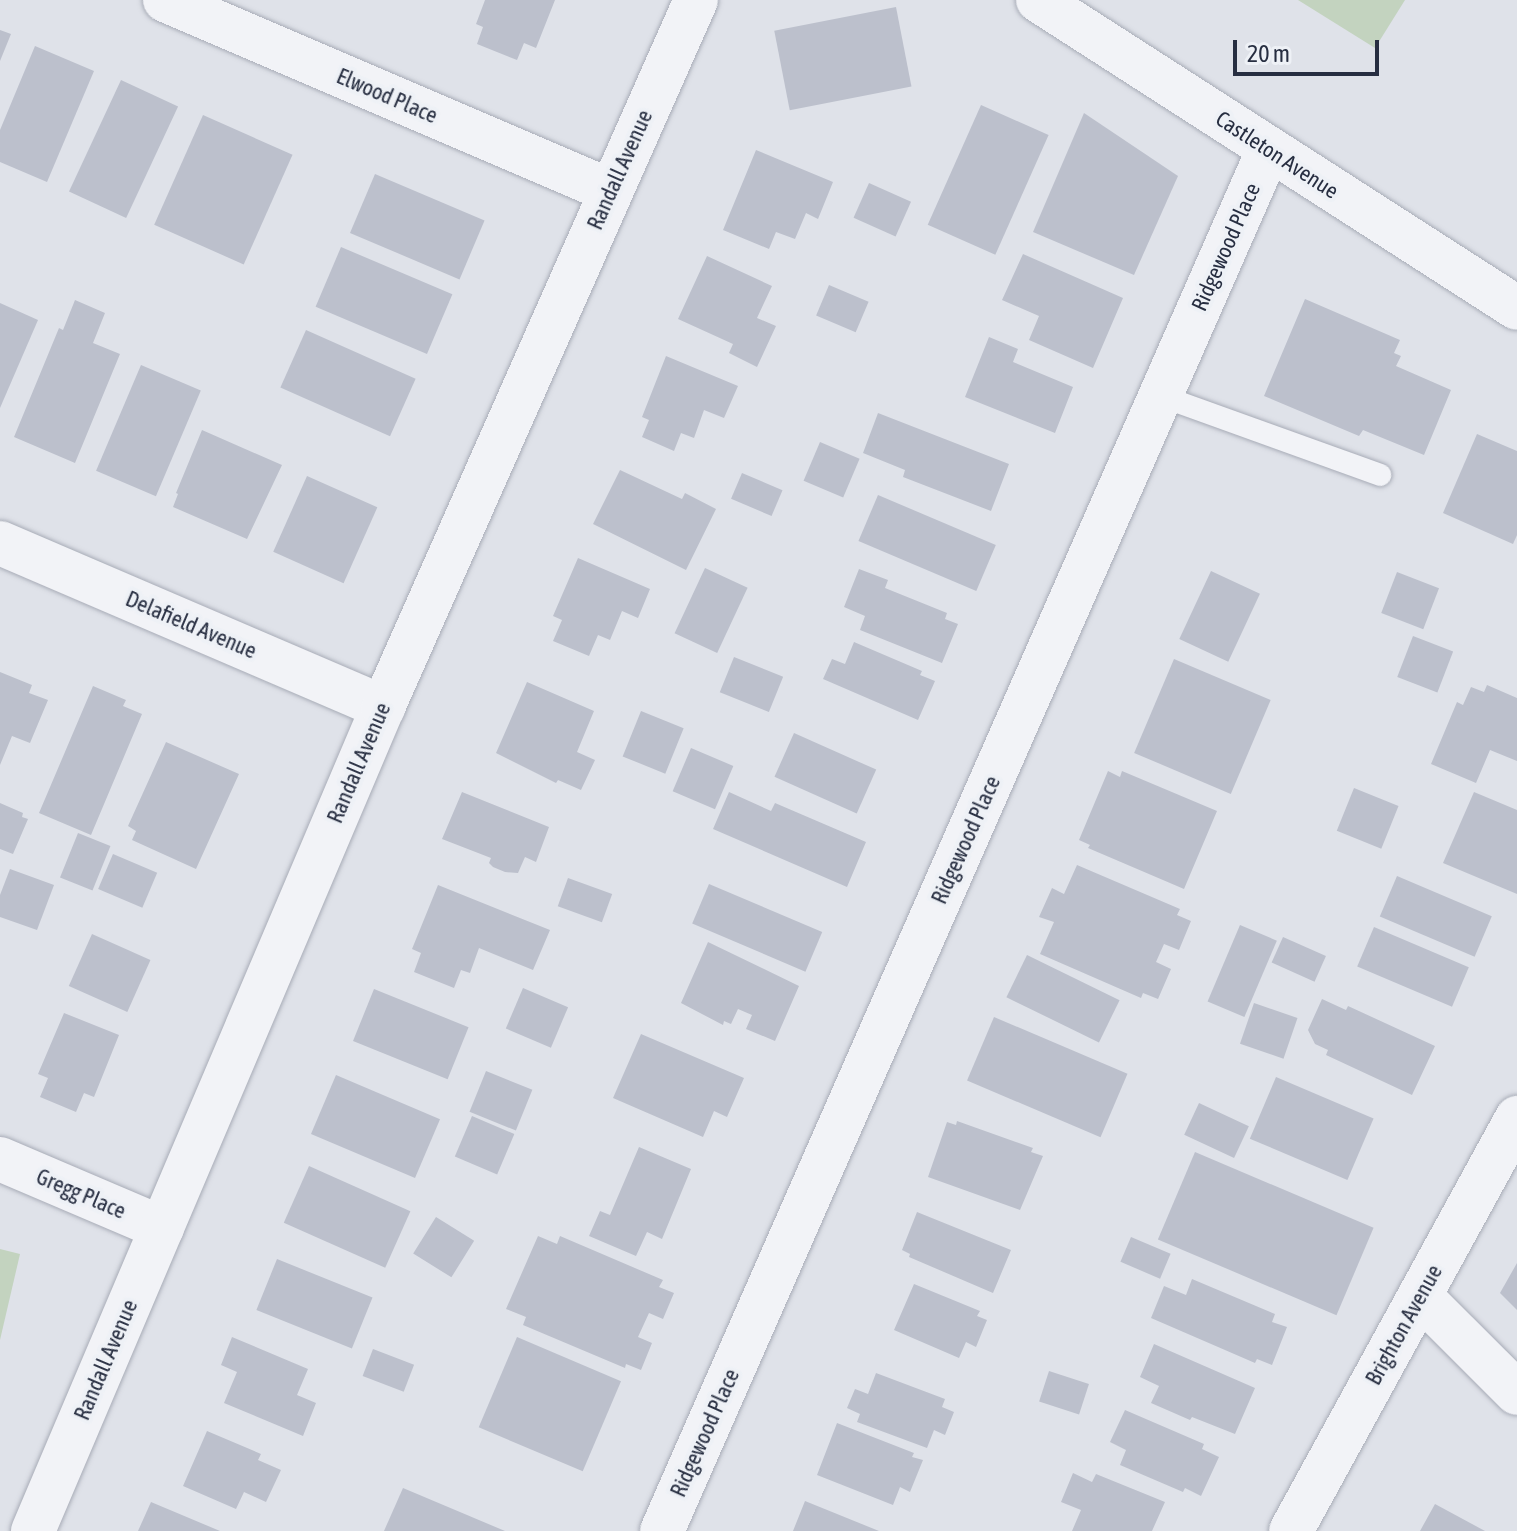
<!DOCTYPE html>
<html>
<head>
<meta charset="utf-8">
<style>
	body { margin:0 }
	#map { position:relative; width:1517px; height:1531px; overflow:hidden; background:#dfe2e9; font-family:"Asap Condensed",sans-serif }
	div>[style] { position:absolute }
	.green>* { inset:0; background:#c3d3bf }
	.building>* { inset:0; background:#bcc0cc; transform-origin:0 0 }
	.roads { filter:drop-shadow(0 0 2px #a8acb7) drop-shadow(0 0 2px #a8acb7) }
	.service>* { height:22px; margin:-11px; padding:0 11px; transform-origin:11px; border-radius:11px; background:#f2f3f7 }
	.minor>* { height:44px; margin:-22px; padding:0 22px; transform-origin:22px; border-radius:22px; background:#f2f3f7 }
	.tertiary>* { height:44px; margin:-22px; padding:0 22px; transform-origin:22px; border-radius:22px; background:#f2f3f7 }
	span { translate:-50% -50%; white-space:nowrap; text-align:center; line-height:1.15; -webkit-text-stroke:8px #eef1f6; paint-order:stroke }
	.street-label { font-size:22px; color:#272e41 }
	.scale { position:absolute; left:1233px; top:40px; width:146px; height:36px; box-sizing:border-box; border:4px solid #272e41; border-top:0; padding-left:10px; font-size:24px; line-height:28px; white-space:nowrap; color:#272e41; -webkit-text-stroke:6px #eef1f6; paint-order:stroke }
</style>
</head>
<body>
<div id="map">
	<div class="green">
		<i style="clip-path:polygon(1298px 0,1405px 0,1375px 48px)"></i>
		<i style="clip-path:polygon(0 1249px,20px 1254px,0 1340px)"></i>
	</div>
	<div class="building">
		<i style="clip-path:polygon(485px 0,555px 0,536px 48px,524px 43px,517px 60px,477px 44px,483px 27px,476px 24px)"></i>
		<i style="left:896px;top:7px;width:81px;height:124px;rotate:79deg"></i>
		<i style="clip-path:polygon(0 30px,11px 34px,0 61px)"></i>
		<i style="clip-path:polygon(35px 46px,94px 71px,47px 182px,0 162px,0 130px)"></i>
		<i style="left:121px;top:80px;width:63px;height:123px;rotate:25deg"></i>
		<i style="left:981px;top:105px;width:74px;height:131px;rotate:24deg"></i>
		<i style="clip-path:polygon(1084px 113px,1178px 176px,1134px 275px,1033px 232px)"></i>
		<i style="left:203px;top:115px;width:98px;height:120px;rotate:24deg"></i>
		<i style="clip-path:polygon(756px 150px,833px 182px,818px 219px,806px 213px,795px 239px,776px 232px,769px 249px,723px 230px)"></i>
		<i style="left:375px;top:174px;width:119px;height:64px;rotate:23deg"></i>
		<i style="left:869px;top:183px;width:46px;height:38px;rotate:24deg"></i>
		<i style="left:341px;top:247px;width:121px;height:65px;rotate:23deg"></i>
		<i style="clip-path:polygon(1023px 254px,1123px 298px,1093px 368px,1029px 340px,1039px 316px,1002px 300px)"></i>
		<i style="clip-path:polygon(707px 256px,772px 286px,757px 318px,776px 326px,757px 367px,729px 353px,733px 344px,678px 319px)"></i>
		<i style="left:829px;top:285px;width:43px;height:33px;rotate:23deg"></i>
		<i style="clip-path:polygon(1305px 299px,1400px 340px,1394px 353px,1401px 356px,1396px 366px,1451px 390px,1424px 455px,1363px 430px,1359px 436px,1264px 396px)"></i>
		<i style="clip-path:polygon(75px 300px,105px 313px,93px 343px,120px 354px,75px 463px,14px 437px,59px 328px,63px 330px)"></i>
		<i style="clip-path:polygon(0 303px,38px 320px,0 408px)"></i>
		<i style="left:306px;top:330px;width:120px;height:63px;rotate:24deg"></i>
		<i style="clip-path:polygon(989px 337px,1018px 349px,1013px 362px,1073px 387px,1055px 433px,965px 397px)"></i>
		<i style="clip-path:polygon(666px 356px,738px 386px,724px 418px,704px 410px,694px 438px,681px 433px,674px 451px,642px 437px,649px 420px,642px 417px)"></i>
		<i style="left:141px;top:365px;width:65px;height:115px;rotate:23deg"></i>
		<i style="clip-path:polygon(878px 413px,1009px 464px,991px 511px,903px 477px,905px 470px,863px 453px)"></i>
		<i style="clip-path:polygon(202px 430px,282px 465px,247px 539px,173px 507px,178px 494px,176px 493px)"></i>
		<i style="clip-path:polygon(1477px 434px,1517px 451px,1517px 535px,1513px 544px,1443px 513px)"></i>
		<i style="left:820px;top:442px;width:43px;height:42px;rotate:23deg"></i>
		<i style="clip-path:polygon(620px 470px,682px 499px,685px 493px,716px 509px,686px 570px,593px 524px)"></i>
		<i style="left:742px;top:473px;width:44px;height:28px;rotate:23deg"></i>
		<i style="left:307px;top:476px;width:77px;height:83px;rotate:24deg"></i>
		<i style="left:878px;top:495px;width:128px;height:50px;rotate:23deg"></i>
		<i style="clip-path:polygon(578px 558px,650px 589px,638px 618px,622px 611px,610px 640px,598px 635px,589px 656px,553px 641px,562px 620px,553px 616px)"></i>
		<i style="left:705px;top:568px;width:47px;height:72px;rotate:25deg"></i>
		<i style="clip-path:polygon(859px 569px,888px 580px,885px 588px,947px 613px,945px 619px,958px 624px,942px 663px,860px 630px,865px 616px,844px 607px)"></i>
		<i style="left:1211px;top:571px;width:54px;height:75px;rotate:25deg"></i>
		<i style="left:1397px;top:572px;width:45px;height:44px;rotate:21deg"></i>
		<i style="left:1413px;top:636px;width:43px;height:44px;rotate:21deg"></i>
		<i style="clip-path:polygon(854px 642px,922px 671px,920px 675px,935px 681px,918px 720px,823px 679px,832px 659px,845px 664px)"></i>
		<i style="left:734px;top:657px;width:53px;height:38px;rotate:22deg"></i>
		<i style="left:1174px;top:659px;width:105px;height:102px;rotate:23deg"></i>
		<i style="clip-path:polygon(0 672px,32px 685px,29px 693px,48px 700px,30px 743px,12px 736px,0 765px)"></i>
		<i style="clip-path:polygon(527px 682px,594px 711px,577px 752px,595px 760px,581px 790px,558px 780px,556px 783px,496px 753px)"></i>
		<i style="clip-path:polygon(1487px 685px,1517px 698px,1517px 761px,1490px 750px,1476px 783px,1431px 764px,1457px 702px,1463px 705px,1471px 687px,1484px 692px)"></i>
		<i style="clip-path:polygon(93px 686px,126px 700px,123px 706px,142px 714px,91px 835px,39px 813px)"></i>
		<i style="left:641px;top:711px;width:46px;height:49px;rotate:22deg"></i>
		<i style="left:794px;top:733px;width:90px;height:48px;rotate:24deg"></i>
		<i style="clip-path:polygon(166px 742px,239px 774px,196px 869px,132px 840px,136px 831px,128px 826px)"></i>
		<i style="left:691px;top:748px;width:46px;height:47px;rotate:23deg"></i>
		<i style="clip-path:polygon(1108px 771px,1120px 777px,1122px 771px,1217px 811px,1184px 889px,1088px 848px,1090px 845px,1079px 840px)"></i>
		<i style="left:1354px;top:788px;width:48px;height:46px;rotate:22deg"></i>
		<i style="clip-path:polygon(462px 792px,549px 827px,536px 862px,525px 857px,518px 873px,505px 872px,493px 867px,489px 863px,491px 858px,442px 839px)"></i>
		<i style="clip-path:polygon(729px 792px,771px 811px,775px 803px,866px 842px,847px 887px,713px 829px)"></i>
		<i style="clip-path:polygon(1474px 792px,1517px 810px,1517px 894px,1443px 863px)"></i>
		<i style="clip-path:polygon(0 803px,23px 813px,22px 817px,28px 819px,13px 854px,0 849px)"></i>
		<i style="left:78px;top:833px;width:35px;height:48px;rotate:22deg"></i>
		<i style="left:113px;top:854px;width:48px;height:38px;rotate:23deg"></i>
		<i style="clip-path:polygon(1077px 865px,1180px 909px,1177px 915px,1191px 921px,1179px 950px,1164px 944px,1156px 962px,1171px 969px,1158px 999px,1143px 993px,1141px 998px,1040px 954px,1054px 922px,1039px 917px,1052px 888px,1064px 894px)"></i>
		<i style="clip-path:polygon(10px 869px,54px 885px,37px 930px,0 917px,0 895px)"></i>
		<i style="left:1397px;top:876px;width:103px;height:44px;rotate:23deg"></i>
		<i style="left:568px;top:878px;width:47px;height:30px;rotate:20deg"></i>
		<i style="left:709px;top:884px;width:123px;height:43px;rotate:23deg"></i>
		<i style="clip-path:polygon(438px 885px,550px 930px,533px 970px,479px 948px,470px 973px,461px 970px,454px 988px,414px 972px,421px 953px,412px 949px)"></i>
		<i style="left:1240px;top:925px;width:40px;height:83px;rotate:23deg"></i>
		<i style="left:1374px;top:927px;width:103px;height:43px;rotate:23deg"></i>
		<i style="left:92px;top:934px;width:64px;height:57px;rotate:24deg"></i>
		<i style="left:1283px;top:937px;width:47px;height:28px;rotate:24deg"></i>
		<i style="clip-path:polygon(708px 942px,799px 986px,775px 1041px,746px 1029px,752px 1015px,738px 1009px,731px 1024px,724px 1021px,723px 1025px,681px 1003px)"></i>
		<i style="left:1027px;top:955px;width:103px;height:47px;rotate:26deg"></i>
		<i style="left:523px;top:988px;width:49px;height:44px;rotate:23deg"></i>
		<i style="left:374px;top:989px;width:102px;height:56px;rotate:22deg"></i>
		<i style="clip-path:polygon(1322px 999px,1346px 1010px,1348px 1006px,1435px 1046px,1412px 1095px,1326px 1055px,1328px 1050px,1315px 1044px,1308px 1030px)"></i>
		<i style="left:1254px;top:1003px;width:46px;height:43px;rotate:19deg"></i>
		<i style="clip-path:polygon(64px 1013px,119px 1035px,94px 1097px,84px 1093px,76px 1112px,40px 1097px,48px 1078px,38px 1074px)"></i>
		<i style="left:994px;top:1017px;width:145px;height:69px;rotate:23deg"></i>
		<i style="clip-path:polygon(641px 1034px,744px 1078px,727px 1117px,714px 1111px,703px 1137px,613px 1098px)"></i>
		<i style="left:486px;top:1071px;width:50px;height:44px;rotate:22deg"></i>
		<i style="left:336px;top:1075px;width:113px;height:64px;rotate:23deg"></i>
		<i style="left:1276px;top:1077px;width:106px;height:67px;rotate:23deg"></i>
		<i style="left:1199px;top:1103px;width:55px;height:35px;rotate:25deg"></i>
		<i style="left:472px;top:1116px;width:46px;height:44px;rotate:23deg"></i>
		<i style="clip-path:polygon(957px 1121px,1033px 1148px,1031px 1152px,1043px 1156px,1020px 1210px,928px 1177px,947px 1122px,956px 1125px)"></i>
		<i style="clip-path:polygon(639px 1147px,691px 1169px,662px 1239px,647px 1232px,636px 1256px,589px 1236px,600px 1211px,610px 1215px)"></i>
		<i style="left:1195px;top:1152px;width:194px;height:95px;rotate:23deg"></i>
		<i style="left:309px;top:1166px;width:111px;height:62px;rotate:24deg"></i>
		<i style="clip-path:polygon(917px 1212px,1011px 1250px,993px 1293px,909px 1257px,910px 1254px,902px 1250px)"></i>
		<i style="left:436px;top:1217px;width:45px;height:43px;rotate:32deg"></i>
		<i style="clip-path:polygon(538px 1236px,557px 1244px,560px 1236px,663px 1280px,659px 1287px,674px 1293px,663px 1319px,649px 1313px,638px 1337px,652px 1343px,641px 1370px,626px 1364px,625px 1368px,523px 1325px,526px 1317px,506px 1309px)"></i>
		<i style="left:1131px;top:1237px;width:43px;height:27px;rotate:23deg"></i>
		<i style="left:277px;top:1259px;width:103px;height:55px;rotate:22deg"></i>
		<i style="clip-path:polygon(1517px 1263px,1517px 1310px,1500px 1293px)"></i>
		<i style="clip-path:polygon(1192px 1279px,1275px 1314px,1272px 1322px,1287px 1327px,1272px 1365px,1257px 1359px,1255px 1363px,1151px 1318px,1164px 1286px,1186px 1295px)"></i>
		<i style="clip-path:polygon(914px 1284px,980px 1311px,977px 1316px,987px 1320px,976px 1347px,966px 1342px,959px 1358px,894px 1330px)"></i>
		<i style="clip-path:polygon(232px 1337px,308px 1369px,297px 1395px,316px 1403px,303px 1436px,224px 1403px,237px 1372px,221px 1365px)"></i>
		<i style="left:517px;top:1337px;width:113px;height:98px;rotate:23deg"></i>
		<i style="clip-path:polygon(1154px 1344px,1255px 1388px,1235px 1434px,1192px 1417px,1190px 1420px,1151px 1403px,1159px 1386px,1140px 1377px)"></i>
		<i style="left:373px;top:1349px;width:44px;height:29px;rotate:21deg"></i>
		<i style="left:1049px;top:1371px;width:42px;height:32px;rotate:18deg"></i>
		<i style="clip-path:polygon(876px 1373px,945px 1399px,942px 1407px,954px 1412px,945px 1435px,934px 1430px,927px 1448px,857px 1422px,860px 1414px,847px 1408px,855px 1389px,868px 1394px)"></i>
		<i style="clip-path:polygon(1125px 1410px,1204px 1444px,1202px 1449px,1219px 1457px,1201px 1496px,1185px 1488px,1183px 1492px,1120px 1465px,1126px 1450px,1110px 1442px)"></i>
		<i style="clip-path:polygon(837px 1423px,914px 1453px,912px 1457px,923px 1460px,910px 1492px,900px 1487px,893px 1505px,817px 1475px)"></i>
		<i style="clip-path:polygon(207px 1431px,261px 1454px,258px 1460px,281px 1470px,266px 1502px,244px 1492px,236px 1509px,183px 1486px)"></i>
		<i style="clip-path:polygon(1073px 1473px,1092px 1482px,1096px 1474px,1165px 1502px,1152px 1531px,1072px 1531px,1081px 1510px,1061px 1502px)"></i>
		<i style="clip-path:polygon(403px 1488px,505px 1531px,384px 1531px)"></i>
		<i style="clip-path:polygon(805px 1501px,879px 1531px,793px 1531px)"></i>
		<i style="clip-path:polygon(151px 1502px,220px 1531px,138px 1531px)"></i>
		<i style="clip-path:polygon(1435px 1504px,1485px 1531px,1420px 1531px)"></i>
	</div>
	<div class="roads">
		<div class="service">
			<i style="left:1161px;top:396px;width:233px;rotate:19.8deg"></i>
		</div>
		<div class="minor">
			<i style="left:165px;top:0;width:484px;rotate:23.2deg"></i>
			<i style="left:0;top:543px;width:417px;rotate:23.2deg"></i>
			<i style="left:0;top:1159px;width:176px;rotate:23.1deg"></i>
			<i style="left:1420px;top:1296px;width:137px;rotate:45deg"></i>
			<i style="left:33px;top:1531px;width:895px;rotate:-66.99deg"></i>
			<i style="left:383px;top:707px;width:773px;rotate:-66.12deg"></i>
			<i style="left:662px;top:1531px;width:1509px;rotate:-66.29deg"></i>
			<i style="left:1291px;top:1531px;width:471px;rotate:-61.3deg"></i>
		</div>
		<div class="tertiary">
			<i style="left:1038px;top:0;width:569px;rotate:32.74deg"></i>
		</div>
	</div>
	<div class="street-label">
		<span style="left:387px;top:96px;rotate:23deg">Elwood Place</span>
		<span style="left:1277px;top:155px;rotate:33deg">Castleton Avenue</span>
		<span style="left:620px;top:170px;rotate:-66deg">Randall Avenue</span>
		<span style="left:1226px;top:247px;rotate:-66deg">Ridgewood Place</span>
		<span style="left:191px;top:625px;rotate:23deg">Delafield Avenue</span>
		<span style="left:359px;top:763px;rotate:-67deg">Randall Avenue</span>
		<span style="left:966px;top:840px;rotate:-66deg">Ridgewood Place</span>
		<span style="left:81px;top:1194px;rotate:23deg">Gregg Place</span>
		<span style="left:1404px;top:1325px;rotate:-61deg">Brighton Avenue</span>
		<span style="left:106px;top:1360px;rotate:-67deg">Randall Avenue</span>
		<span style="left:705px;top:1433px;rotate:-66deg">Ridgewood Place</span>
	</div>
	<div class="scale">20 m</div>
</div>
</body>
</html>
